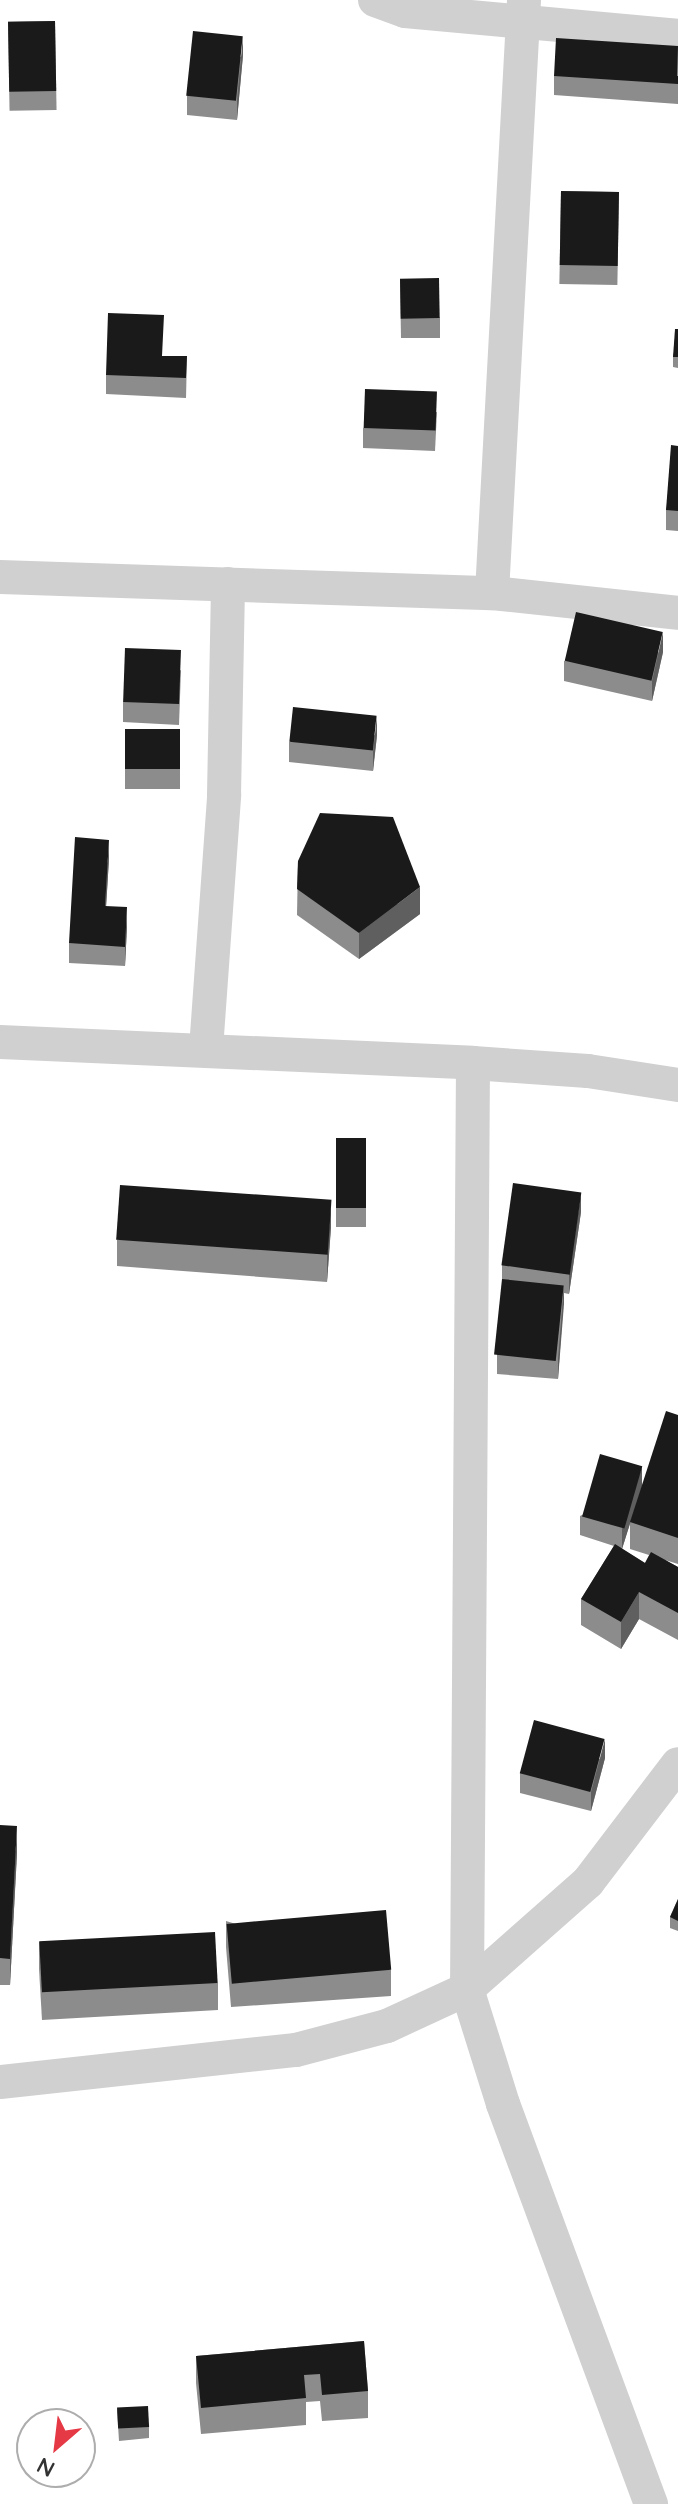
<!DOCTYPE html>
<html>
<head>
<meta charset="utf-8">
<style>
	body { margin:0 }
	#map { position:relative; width:678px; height:2504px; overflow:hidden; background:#fff; font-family:Quicksand,sans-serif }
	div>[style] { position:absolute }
	.street>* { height:34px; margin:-17px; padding:0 17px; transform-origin:17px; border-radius:17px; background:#d0d0d0 }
	.wall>* { inset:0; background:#8c8c8c; transform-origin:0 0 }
	.shaded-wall>* { inset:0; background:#5f5f5f }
	.building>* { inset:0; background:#1a1a1a; transform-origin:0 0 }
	span { translate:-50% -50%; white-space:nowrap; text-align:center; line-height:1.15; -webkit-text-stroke:8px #fff; paint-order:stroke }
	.north { position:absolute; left:16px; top:2408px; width:80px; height:80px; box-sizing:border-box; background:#fff; border:2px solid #adadad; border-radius:50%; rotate:208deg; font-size:22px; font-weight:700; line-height:32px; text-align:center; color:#333 }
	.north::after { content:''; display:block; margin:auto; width:28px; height:36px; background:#e63946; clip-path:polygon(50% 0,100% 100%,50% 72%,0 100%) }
</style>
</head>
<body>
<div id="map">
	<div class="street">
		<i style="left:375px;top:0;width:32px;rotate:20deg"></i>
		<i style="left:405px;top:11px;width:274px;rotate:5.2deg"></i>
		<i style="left:0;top:577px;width:492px;rotate:1.9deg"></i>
		<i style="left:492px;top:593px;width:187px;rotate:6.1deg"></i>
		<i style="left:492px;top:593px;width:594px;rotate:-86.91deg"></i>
		<i style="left:0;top:1042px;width:473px;rotate:2.5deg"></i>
		<i style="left:473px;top:1063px;width:115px;rotate:4deg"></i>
		<i style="left:588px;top:1071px;width:91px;rotate:8.8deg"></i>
		<i style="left:206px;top:1049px;width:255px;rotate:-85.9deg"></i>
		<i style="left:224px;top:795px;width:211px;rotate:-88.9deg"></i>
		<i style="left:473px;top:1063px;width:926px;rotate:90.37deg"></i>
		<i style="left:467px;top:1989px;width:121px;rotate:72.6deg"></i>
		<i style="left:503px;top:2104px;width:427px;rotate:69.7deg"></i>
		<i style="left:0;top:2082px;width:298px;rotate:-6.2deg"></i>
		<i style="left:296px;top:2050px;width:94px;rotate:-14.8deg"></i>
		<i style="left:387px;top:2026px;width:88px;rotate:-24.8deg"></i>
		<i style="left:467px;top:1989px;width:162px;rotate:-41.5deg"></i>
		<i style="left:588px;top:1882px;width:148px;rotate:-52.7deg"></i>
	</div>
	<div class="wall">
		<i style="left:55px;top:21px;width:89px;height:47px;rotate:89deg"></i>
		<i style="clip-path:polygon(678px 46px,678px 115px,678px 104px,554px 95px,554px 76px)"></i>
		<i style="clip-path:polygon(243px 55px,237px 120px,187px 115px,187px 96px)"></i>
		<i style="left:561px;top:191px;width:58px;height:93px;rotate:1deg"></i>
		<i style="clip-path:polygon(400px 279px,440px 318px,440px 338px,401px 338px)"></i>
		<i style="clip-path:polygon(678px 329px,678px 368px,673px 367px,673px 357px)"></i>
		<i style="clip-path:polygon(163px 356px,187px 356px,186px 398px,106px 394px,106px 375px)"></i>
		<i style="clip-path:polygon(437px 412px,435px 451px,363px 448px,363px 428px)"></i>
		<i style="clip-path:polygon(678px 446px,678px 531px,666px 530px,666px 510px)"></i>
		<i style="clip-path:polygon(663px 652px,652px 701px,564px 681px,564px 661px)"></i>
		<i style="clip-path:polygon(181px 670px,179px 725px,123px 722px,123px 702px)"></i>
		<i style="left:125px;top:729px;width:55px;height:60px"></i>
		<i style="clip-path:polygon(377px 735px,373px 771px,289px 762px,289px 742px)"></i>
		<i style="clip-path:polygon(109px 859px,106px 906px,127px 927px,125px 966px,69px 963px,69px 943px)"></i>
		<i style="clip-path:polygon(298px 861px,420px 914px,359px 959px,297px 915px)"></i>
		<i style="left:336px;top:1138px;width:30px;height:89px"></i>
		<i style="clip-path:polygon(581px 1212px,569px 1294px,564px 1293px,558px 1379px,497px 1374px,497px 1355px,502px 1284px,502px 1265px)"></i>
		<i style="clip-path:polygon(331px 1227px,327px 1282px,117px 1266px,117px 1240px)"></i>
		<i style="clip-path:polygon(evenodd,678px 1415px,678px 1564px,665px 1560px,678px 1567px,678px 1640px,639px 1619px,621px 1649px,581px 1625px,581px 1599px,614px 1546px,580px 1535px,580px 1516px,642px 1486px,678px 1415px,630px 1523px,630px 1549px,649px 1555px,645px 1563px,622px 1549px,630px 1523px)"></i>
		<i style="clip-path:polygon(605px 1758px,591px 1811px,520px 1793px,520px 1773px)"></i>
		<i style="clip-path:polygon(0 1825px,17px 1853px,10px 1985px,0 1985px)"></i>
		<i style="clip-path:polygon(678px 1899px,678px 1931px,670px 1928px,670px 1917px)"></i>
		<i style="clip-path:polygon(226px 1921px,391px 1970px,391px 1996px,231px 2007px,226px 1947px)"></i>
		<i style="clip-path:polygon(39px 1942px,218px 1983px,218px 2010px,42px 2020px,39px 1969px)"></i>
		<i style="clip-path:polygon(364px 2341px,368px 2391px,368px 2418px,322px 2421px,320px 2401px,306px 2402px,306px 2425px,201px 2434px,196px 2383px,196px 2356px)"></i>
		<i style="clip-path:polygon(117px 2409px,149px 2427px,149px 2438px,119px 2441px)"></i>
	</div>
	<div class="shaded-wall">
		<i style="clip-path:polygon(243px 36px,243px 55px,237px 120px,237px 100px)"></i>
		<i style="clip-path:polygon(663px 632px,663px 652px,652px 701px,652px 681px)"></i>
		<i style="clip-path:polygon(377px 716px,377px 735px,373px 771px,373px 752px)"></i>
		<i style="clip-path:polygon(109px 840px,109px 859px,105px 925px,105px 906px)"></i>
		<i style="clip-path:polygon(420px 887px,420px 914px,359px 959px,359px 933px)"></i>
		<i style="clip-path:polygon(127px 907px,127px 927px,125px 966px,125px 947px)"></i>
		<i style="clip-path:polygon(581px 1192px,581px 1212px,569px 1294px,569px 1275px)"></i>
		<i style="clip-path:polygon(331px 1200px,331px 1227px,327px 1282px,327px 1255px)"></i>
		<i style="clip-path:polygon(564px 1285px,564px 1304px,558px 1379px,558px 1359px)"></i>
		<i style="clip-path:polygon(642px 1466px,642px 1486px,622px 1549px,622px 1529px)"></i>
		<i style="clip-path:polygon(639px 1592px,639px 1619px,621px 1649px,621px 1622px)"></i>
		<i style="clip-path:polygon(605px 1739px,605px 1758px,591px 1811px,591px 1792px)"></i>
		<i style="clip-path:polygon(17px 1826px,17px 1853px,10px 1985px,10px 1959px)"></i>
	</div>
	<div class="building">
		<i style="left:55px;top:21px;width:70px;height:47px;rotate:89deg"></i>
		<i style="left:193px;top:31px;width:50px;height:65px;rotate:6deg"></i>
		<i style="clip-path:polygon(556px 38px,678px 46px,677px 76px,678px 76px,678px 96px,678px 84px,554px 76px)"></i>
		<i style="left:561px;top:191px;width:58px;height:74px;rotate:1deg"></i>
		<i style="left:439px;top:278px;width:40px;height:39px;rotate:89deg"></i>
		<i style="clip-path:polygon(108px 313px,164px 315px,162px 356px,187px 356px,186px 378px,106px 375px)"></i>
		<i style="clip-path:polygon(675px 329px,678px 329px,678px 357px,673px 357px)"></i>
		<i style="left:365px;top:389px;width:72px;height:39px;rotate:2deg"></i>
		<i style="clip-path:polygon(671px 445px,678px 446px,678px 511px,666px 510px)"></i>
		<i style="left:576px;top:612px;width:89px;height:50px;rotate:13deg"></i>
		<i style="left:125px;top:648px;width:56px;height:54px;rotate:2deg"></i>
		<i style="left:293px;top:707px;width:84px;height:35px;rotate:6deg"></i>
		<i style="left:125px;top:729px;width:55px;height:40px"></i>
		<i style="clip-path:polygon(320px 813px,393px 817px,420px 887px,359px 933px,297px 889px,298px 861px)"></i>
		<i style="clip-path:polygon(75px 837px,109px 840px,105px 906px,127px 907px,125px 947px,69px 943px)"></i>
		<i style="left:336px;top:1138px;width:30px;height:70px"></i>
		<i style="left:513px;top:1183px;width:69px;height:83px;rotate:8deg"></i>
		<i style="left:120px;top:1185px;width:212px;height:55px;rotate:4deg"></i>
		<i style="left:502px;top:1279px;width:62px;height:76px;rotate:6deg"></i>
		<i style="clip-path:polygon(666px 1411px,678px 1415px,678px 1538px,630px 1522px)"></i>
		<i style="left:600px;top:1454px;width:44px;height:65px;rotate:16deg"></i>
		<i style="clip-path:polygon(615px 1544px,645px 1563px,651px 1552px,678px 1567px,678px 1613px,639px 1592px,621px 1622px,581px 1599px)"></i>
		<i style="left:534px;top:1720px;width:73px;height:55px;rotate:15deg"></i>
		<i style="clip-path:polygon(0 1825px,17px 1826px,10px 1959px,0 1958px)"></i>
		<i style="clip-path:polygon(678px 1899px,678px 1921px,670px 1917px)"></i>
		<i style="left:386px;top:1910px;width:60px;height:160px;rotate:85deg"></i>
		<i style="left:215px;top:1932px;width:51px;height:176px;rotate:87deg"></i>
		<i style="clip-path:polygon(364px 2341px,368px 2391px,322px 2395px,320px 2374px,304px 2375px,306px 2398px,201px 2408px,196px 2356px)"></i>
		<i style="left:148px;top:2406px;width:21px;height:31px;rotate:87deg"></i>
	</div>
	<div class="north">N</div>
</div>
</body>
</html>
